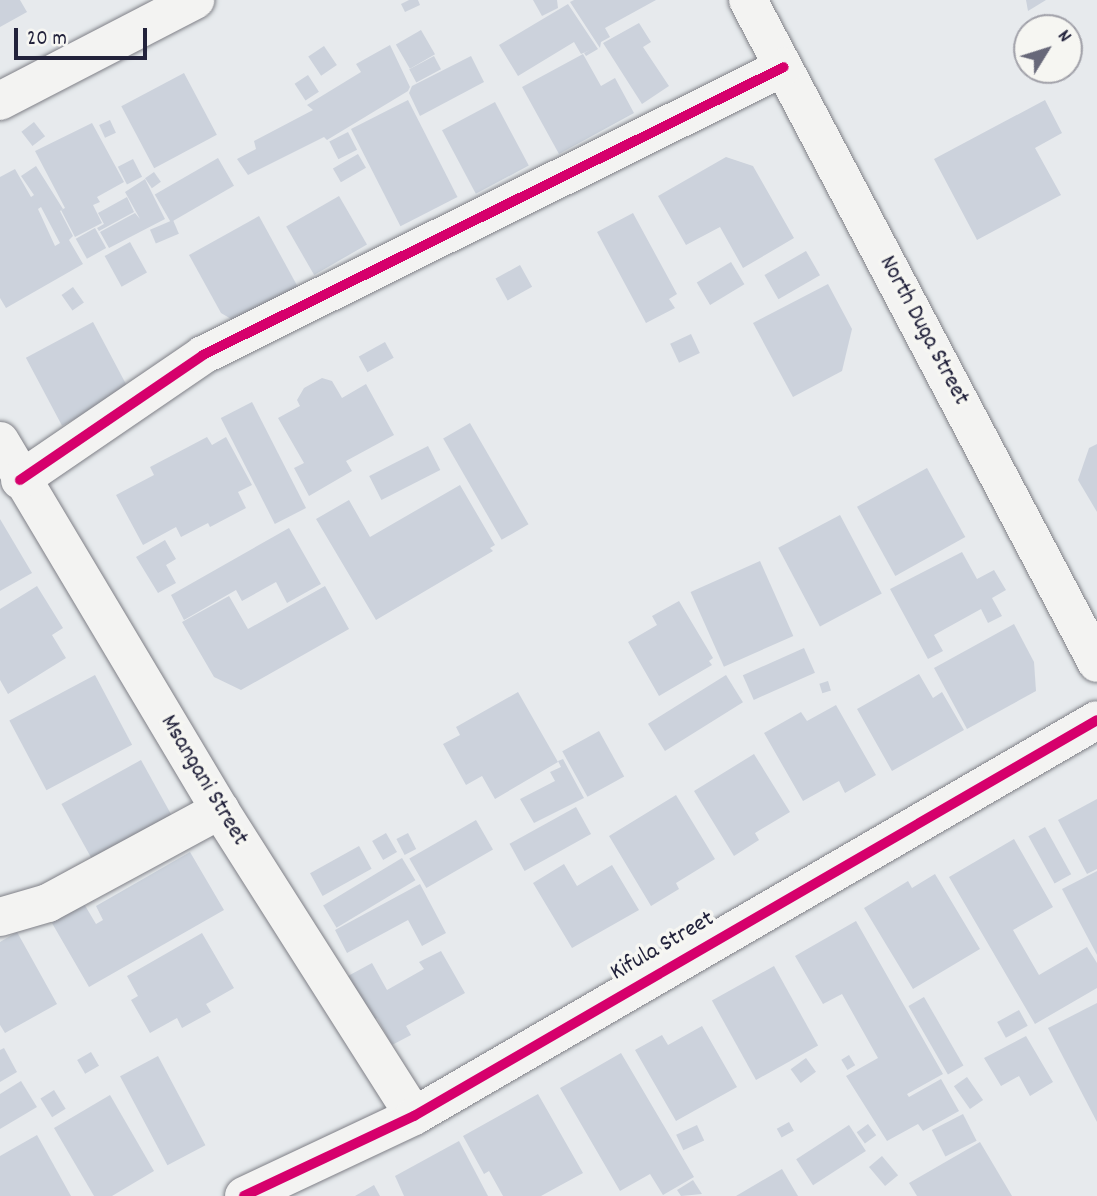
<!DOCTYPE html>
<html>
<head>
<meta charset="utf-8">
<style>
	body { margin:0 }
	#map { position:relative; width:1097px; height:1196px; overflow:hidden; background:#e7eaed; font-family:Dekko,sans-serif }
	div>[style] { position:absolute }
	.building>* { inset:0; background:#ccd2dc; transform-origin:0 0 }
	.roads { filter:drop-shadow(0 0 2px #7f8087) drop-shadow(0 0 2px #7f8087) }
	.minor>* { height:38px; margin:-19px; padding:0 19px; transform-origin:19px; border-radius:19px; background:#f3f3f2 }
	.cycleway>* { height:10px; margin:-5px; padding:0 5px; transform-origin:5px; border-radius:5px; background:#d6006c }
	span { translate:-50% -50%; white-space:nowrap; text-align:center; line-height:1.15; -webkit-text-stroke:7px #f6f6f2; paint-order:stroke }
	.street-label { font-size:24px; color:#22223b }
	.north { position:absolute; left:1013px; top:14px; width:70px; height:70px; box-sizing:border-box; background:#f6f6f2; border:2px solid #a1a1a9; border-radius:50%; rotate:52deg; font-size:19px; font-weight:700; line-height:28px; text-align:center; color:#22223b }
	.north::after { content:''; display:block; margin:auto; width:24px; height:32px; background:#676879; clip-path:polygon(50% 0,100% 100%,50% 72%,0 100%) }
	.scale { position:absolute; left:14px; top:28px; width:133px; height:32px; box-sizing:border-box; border:4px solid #22223b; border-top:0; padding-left:9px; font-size:21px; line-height:24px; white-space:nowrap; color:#22223b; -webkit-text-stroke:5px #f6f6f2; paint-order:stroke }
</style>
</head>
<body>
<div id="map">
	<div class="building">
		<i style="clip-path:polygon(0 0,20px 0,27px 12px,0 27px)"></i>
		<i style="clip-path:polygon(409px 0,418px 0,420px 5px,405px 12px,401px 4px)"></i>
		<i style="clip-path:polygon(533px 0,557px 0,558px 8px,542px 16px)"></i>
		<i style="clip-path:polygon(574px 0,656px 0,605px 28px,610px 37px,601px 42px,600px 48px,570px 2px)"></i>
		<i style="clip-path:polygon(1026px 0,1046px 0,1028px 11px)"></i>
		<i style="clip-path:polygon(568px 4px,598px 49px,586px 56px,584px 53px,590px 50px,581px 54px,574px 42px,518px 76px,499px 45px)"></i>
		<i style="clip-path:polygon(639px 23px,651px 42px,643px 47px,669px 86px,642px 104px,603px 43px)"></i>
		<i style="left:421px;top:30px;width:28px;height:29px;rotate:60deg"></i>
		<i style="clip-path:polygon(390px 45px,410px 87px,408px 91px,327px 140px,324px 137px,248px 175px,237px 159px,256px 149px,254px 141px,313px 110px,307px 105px,361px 72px,356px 64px)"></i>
		<i style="left:324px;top:46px;width:23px;height:19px;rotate:56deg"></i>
		<i style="clip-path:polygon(583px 54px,601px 86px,615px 78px,634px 113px,559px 154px,522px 87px)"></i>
		<i style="left:434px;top:56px;width:15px;height:28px;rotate:62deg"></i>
		<i style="clip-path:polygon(471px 56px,484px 82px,420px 116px,409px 93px,412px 86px)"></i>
		<i style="left:184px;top:73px;width:70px;height:71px;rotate:62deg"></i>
		<i style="left:308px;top:75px;width:20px;height:16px;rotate:57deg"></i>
		<i style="left:408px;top:100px;width:109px;height:64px;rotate:63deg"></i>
		<i style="clip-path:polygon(1045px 100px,1062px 133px,1035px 148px,1061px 195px,977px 240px,934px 159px)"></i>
		<i style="left:495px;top:102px;width:72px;height:60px;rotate:62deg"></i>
		<i style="left:110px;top:120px;width:14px;height:12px;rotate:65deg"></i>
		<i style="left:34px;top:122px;width:18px;height:16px;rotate:52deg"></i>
		<i style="clip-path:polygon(92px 123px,124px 182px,97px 197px,100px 202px,93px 205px,102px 223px,75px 237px,61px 210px,65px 208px,35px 151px)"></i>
		<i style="left:348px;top:132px;width:20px;height:21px;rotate:63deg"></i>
		<i style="left:358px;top:154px;width:16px;height:29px;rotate:60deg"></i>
		<i style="clip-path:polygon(726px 157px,753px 166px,794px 238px,743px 268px,720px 227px,686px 245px,658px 196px)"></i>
		<i style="left:218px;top:158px;width:32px;height:73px;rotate:60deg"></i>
		<i style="left:133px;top:159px;width:20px;height:17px;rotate:63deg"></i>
		<i style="clip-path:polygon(evenodd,36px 166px,63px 209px,57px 213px,60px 211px,73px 236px,69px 240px,83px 264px,6px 308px,0 298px,0 177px,15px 169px,31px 197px,34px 195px,21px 176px,36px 166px,41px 207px,60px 243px,55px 246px,38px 209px,41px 207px)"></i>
		<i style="left:154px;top:172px;width:12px;height:11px;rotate:55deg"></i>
		<i style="clip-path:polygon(145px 179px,165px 219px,109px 248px,100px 232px,135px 213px,140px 219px,125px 192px)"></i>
		<i style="left:339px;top:196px;width:56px;height:61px;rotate:60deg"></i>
		<i style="clip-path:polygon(127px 197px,134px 212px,99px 231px,97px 228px,104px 224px,98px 213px)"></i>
		<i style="clip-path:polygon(633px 213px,677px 294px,669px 299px,675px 308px,646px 323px,597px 232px)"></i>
		<i style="clip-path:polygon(259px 216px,299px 289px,238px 323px,221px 313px,189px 255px)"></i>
		<i style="left:173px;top:220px;width:15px;height:25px;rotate:67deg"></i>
		<i style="left:95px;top:228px;width:23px;height:22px;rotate:61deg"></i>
		<i style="left:130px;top:242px;width:35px;height:29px;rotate:61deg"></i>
		<i style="left:806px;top:251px;width:28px;height:48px;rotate:60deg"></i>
		<i style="left:731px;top:262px;width:26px;height:40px;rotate:59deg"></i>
		<i style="left:520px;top:265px;width:25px;height:28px;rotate:61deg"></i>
		<i style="clip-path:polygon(828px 284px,852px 329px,842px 371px,793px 397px,753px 323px)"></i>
		<i style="left:73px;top:287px;width:19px;height:14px;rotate:55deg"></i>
		<i style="left:93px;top:322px;width:77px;height:76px;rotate:62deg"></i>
		<i style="left:691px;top:334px;width:21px;height:23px;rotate:65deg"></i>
		<i style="left:385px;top:342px;width:18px;height:30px;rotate:61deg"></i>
		<i style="clip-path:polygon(322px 378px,332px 381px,342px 398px,366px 384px,394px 435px,346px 461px,352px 471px,309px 496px,294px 468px,304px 463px,278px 418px,300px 406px,297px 400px,304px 388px)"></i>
		<i style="left:252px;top:402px;width:119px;height:35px;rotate:63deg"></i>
		<i style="left:470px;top:423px;width:117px;height:31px;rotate:60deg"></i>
		<i style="clip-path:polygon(207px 437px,212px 445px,226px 437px,252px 485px,238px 492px,246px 508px,210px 527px,208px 523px,181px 537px,176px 527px,143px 545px,116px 495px,154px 475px,150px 467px)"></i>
		<i style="clip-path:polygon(1097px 444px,1097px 512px,1078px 480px,1089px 448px)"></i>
		<i style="left:428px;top:446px;width:27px;height:66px;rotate:63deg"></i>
		<i style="left:927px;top:468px;width:79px;height:80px;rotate:61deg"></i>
		<i style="clip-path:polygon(460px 485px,495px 545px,490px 548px,493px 551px,376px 620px,316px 519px,349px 500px,370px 537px)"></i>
		<i style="left:840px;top:515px;width:89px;height:70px;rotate:62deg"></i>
		<i style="clip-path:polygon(0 519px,32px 573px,0 591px)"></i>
		<i style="clip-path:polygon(289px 528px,321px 584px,287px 603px,276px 582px,242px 601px,236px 590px,184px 620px,171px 595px)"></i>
		<i style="clip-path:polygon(165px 540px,176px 559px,166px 565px,176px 583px,158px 593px,136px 557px)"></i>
		<i style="clip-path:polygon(962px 552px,977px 579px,994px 570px,1006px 590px,992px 598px,1002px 616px,988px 623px,981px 609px,934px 635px,943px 651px,928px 659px,890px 589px)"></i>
		<i style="left:760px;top:561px;width:82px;height:76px;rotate:66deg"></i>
		<i style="clip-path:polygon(37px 586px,63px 628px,52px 635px,66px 658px,8px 694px,0 680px,0 609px)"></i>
		<i style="clip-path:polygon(325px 586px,349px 629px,241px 690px,214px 677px,182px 622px,229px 596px,248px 629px)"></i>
		<i style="clip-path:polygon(679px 601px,713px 658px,709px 661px,712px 665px,659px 696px,628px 642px,657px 625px,652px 616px)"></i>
		<i style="clip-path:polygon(1014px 624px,1034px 662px,1036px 691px,967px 729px,934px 668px)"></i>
		<i style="left:804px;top:648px;width:27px;height:67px;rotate:66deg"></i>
		<i style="clip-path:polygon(919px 674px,933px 698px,942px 692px,964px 730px,892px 771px,857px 709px)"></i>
		<i style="left:95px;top:675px;width:79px;height:97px;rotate:62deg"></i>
		<i style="left:726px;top:675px;width:32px;height:92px;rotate:58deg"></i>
		<i style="left:828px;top:681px;width:10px;height:9px;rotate:73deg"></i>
		<i style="clip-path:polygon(518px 692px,558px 762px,495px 799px,482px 776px,466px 785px,443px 744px,460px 735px,456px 727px)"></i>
		<i style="clip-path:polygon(836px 705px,876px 775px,845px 793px,839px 781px,803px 801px,764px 733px,801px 712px,807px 721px)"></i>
		<i style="left:599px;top:731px;width:52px;height:42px;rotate:61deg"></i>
		<i style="clip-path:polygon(754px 754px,790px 812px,755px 833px,759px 840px,734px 856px,694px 791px)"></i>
		<i style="clip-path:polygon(563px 759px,584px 798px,534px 823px,520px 799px,555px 781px,550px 772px,561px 767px,558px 761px)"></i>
		<i style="left:141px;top:760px;width:72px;height:91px;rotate:61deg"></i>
		<i style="clip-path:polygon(676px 795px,715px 859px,676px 883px,679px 889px,651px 906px,609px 836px)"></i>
		<i style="clip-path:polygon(1097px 799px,1097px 869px,1087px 874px,1058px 820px)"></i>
		<i style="left:576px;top:807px;width:31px;height:76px;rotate:61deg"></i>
		<i style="left:476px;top:820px;width:34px;height:77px;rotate:60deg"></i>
		<i style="left:1045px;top:827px;width:54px;height:19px;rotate:61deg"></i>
		<i style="left:386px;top:833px;width:22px;height:16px;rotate:60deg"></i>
		<i style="left:408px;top:833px;width:18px;height:13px;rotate:63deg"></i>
		<i style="clip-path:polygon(1014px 839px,1053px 907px,1013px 930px,1039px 975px,1087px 947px,1097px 963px,1097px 988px,1035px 1024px,949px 877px)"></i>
		<i style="left:359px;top:846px;width:26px;height:56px;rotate:61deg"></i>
		<i style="clip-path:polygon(190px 852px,224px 910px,89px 987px,45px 911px,77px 892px,96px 924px,103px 920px,96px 906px)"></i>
		<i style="left:402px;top:858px;width:26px;height:92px;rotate:59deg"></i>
		<i style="clip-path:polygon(564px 864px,577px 886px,612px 865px,639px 910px,572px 948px,533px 883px)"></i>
		<i style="clip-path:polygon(1097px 871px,1097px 955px,1062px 889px)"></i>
		<i style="clip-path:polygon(935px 874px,980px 949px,913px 989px,864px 908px,908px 881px,912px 888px)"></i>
		<i style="clip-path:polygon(420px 884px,446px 933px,422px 946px,408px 920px,347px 953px,335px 930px)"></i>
		<i style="clip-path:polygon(856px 921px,943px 1074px,907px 1094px,909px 1097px,941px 1079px,959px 1111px,923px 1131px,918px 1124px,887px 1141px,846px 1076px,878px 1058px,842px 994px,823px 1004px,795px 956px)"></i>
		<i style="clip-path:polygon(17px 932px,57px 1004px,5px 1033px,0 1025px,0 942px)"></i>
		<i style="clip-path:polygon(202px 933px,234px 988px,206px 1004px,211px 1012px,182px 1028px,177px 1018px,150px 1033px,131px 1000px,138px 996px,127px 976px)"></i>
		<i style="clip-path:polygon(441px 951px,465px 993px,406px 1026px,411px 1035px,392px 1045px,377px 1018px,372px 1021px,348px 976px,372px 963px,387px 990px,424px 969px,419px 962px)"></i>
		<i style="left:774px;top:966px;width:91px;height:71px;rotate:61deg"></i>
		<i style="left:924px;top:997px;width:79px;height:18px;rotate:60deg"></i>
		<i style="clip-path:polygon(1097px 1003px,1097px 1122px,1048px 1028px)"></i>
		<i style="left:1019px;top:1010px;width:18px;height:25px;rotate:61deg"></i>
		<i style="clip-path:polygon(702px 1026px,737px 1087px,676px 1121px,635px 1050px,662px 1035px,668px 1045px)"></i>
		<i style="clip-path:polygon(1026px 1036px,1053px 1082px,1030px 1096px,1019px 1076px,1001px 1086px,984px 1058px)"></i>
		<i style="clip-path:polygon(4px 1048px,17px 1072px,0 1082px,0 1050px)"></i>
		<i style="left:91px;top:1052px;width:16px;height:16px;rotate:60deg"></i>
		<i style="clip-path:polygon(621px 1053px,694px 1177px,663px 1195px,650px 1174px,620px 1191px,560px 1088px)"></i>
		<i style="left:849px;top:1055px;width:12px;height:9px;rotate:59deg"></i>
		<i style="left:158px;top:1056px;width:101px;height:43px;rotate:62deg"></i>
		<i style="left:806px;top:1058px;width:17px;height:19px;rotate:54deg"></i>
		<i style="left:967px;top:1077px;width:28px;height:16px;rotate:55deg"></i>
		<i style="clip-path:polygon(21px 1081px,37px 1107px,0 1129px,0 1094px)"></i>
		<i style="left:54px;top:1090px;width:22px;height:16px;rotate:58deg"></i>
		<i style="clip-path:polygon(538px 1094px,583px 1173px,541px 1196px,503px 1196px,489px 1171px,484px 1174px,463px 1136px)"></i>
		<i style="clip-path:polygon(110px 1095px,154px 1171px,112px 1196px,94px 1196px,54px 1128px)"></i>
		<i style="left:963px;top:1114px;width:30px;height:35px;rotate:63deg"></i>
		<i style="left:789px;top:1122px;width:10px;height:14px;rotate:61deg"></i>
		<i style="left:868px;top:1124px;width:14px;height:14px;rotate:54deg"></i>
		<i style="left:697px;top:1125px;width:17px;height:23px;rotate:65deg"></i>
		<i style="left:849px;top:1125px;width:31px;height:63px;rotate:57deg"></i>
		<i style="clip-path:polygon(37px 1135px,71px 1196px,0 1196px,0 1156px)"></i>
		<i style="clip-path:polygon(459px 1141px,488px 1196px,404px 1196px,395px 1176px)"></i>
		<i style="clip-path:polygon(980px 1142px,1012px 1196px,917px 1196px,909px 1183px)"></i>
		<i style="left:882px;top:1156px;width:25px;height:17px;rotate:50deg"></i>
		<i style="clip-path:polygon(782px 1169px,798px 1196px,736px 1196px)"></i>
		<i style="clip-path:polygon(693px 1180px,702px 1194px,681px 1196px,677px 1190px)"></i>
		<i style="clip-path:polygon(374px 1185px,380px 1196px,355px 1196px)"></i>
	</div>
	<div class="roads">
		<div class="minor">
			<i style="left:748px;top:0;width:749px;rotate:62.24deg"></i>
			<i style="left:0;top:101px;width:220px;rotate:-27.4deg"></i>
			<i style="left:0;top:441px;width:430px;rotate:59.2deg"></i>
			<i style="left:220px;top:810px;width:362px;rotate:57.6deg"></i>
			<i style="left:20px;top:480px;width:222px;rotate:-34.3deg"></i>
			<i style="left:203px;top:355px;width:648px;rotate:-26.37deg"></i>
			<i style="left:0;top:917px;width:50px;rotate:-16.3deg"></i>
			<i style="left:48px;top:903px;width:196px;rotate:-28.4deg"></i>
			<i style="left:244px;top:1196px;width:188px;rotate:-25.2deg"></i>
			<i style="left:414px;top:1116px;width:789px;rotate:-30.1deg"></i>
		</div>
	</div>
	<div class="cycleway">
		<i style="left:20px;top:480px;width:222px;rotate:-34.3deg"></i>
		<i style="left:203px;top:355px;width:648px;rotate:-26.37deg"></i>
		<i style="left:244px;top:1196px;width:188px;rotate:-25.2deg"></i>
		<i style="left:414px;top:1116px;width:789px;rotate:-30.1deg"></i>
	</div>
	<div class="street-label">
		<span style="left:923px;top:331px;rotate:62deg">North Duga Street</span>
		<span style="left:203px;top:781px;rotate:59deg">Msangani Street</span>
		<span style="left:663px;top:947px;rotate:-30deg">Kifula Street</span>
	</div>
	<div class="north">N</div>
	<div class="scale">20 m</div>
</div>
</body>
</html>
